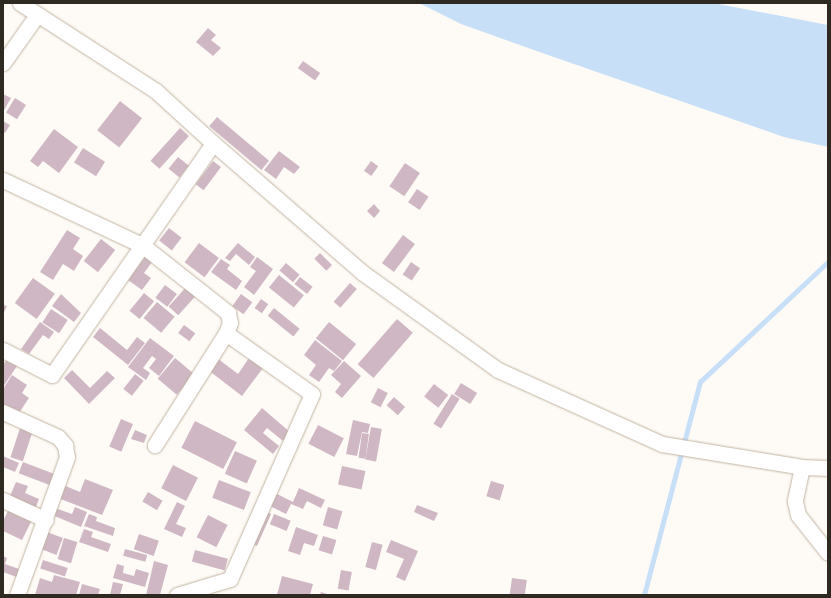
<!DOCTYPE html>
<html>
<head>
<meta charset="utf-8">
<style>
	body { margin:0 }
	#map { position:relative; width:831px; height:598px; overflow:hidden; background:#fefbf7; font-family:"DejaVu Sans",sans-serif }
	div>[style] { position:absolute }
	.water>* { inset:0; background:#c7dff7 }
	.stream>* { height:4.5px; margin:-2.25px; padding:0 2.25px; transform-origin:2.25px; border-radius:2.25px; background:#c7dff7 }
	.building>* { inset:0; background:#cfb8c4; transform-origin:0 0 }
	.roads { filter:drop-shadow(0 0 1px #c1b4a1) drop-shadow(0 0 1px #c1b4a1) }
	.minor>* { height:15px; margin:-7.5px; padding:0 7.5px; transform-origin:7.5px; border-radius:7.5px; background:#fff }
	span { translate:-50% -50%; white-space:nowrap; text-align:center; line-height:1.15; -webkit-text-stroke:3.5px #fff; paint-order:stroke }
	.frame { position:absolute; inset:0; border:4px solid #2e2921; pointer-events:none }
</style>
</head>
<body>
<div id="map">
	<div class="water">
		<i style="clip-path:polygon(419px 3px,713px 3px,828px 25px,828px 147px,784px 137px,548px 55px,461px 24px)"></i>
	</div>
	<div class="stream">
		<i style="left:644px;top:595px;width:220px;rotate:-75.3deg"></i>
		<i style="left:700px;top:382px;width:175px;rotate:-43.2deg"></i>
	</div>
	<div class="building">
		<i style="clip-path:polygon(208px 28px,216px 35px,211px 40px,221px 48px,213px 56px,196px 42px)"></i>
		<i style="left:303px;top:61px;width:21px;height:9px;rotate:35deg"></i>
		<i style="clip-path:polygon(3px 94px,11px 98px,3px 112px)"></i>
		<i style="left:15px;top:98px;width:13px;height:17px;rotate:32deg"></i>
		<i style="left:120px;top:101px;width:28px;height:37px;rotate:38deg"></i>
		<i style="left:217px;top:117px;width:68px;height:12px;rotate:40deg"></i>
		<i style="clip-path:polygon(3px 121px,10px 125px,5px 133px,3px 132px)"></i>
		<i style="left:180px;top:128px;width:12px;height:44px;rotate:42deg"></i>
		<i style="clip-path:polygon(54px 129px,78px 147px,59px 173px,43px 161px,38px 167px,30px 161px)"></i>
		<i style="left:83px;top:148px;width:26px;height:17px;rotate:32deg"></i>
		<i style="clip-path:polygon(279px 151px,300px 167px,294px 174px,284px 167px,276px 179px,264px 170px)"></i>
		<i style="left:178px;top:157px;width:14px;height:15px;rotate:39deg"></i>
		<i style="left:213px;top:161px;width:10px;height:29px;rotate:37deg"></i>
		<i style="left:371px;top:161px;width:9px;height:12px;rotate:36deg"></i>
		<i style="left:405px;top:163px;width:18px;height:28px;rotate:34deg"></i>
		<i style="left:417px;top:189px;width:14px;height:16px;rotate:34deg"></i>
		<i style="clip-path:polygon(374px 204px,380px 211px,374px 218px,367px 211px)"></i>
		<i style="left:169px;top:228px;width:16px;height:16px;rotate:38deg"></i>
		<i style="clip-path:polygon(67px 230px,80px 238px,73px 249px,83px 256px,74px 271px,63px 264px,53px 280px,40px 272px)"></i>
		<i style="left:403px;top:235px;width:15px;height:35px;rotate:37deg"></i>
		<i style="left:101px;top:239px;width:18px;height:28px;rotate:38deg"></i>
		<i style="left:199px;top:243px;width:25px;height:24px;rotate:37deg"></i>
		<i style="clip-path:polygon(238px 243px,255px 257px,249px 265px,236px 254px,230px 261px,225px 258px)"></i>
		<i style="clip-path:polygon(148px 253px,155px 258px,144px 273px,151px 278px,142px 290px,128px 280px)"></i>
		<i style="left:320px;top:253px;width:17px;height:8px;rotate:45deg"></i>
		<i style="clip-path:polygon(257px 257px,273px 269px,254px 295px,244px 287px,256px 271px,250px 267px)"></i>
		<i style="clip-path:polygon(221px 259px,230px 265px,227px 269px,242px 281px,236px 290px,211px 272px)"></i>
		<i style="left:411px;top:262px;width:11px;height:15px;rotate:34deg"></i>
		<i style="left:286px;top:263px;width:18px;height:10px;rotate:41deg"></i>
		<i style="left:279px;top:275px;width:32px;height:16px;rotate:39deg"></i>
		<i style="left:300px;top:277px;width:16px;height:9px;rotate:38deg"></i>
		<i style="left:33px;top:278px;width:27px;height:31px;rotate:36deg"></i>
		<i style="left:350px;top:283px;width:9px;height:25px;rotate:41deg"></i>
		<i style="left:165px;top:285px;width:15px;height:16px;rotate:37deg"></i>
		<i style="left:188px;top:285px;width:13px;height:29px;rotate:42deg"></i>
		<i style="left:144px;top:293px;width:13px;height:23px;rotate:39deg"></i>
		<i style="clip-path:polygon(61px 294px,81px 313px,74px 322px,52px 306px)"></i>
		<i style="left:241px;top:294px;width:14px;height:15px;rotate:36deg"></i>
		<i style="left:261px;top:299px;width:9px;height:11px;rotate:36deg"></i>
		<i style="left:157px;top:302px;width:23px;height:21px;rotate:40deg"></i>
		<i style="clip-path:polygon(3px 305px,7px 306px,3px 314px)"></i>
		<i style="left:274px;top:308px;width:33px;height:10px;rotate:39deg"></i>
		<i style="left:51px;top:309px;width:20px;height:16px;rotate:33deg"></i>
		<i style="left:397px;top:319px;width:21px;height:60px;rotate:41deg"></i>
		<i style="clip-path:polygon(40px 322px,54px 332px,49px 339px,43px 335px,29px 354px,21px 349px)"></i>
		<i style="left:329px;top:322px;width:35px;height:21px;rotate:39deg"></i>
		<i style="left:184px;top:325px;width:14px;height:10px;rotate:36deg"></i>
		<i style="clip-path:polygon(100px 328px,127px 350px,137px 337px,145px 343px,128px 365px,93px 337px)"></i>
		<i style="clip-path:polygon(150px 338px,174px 356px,159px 376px,149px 368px,156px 359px,152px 356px,143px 368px,150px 373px,146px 380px,128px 367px)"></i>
		<i style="clip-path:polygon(315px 340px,342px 361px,334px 371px,329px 368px,319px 382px,309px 375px,316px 365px,304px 355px)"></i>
		<i style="left:175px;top:358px;width:25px;height:27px;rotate:40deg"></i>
		<i style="clip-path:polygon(217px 358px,238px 374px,249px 358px,263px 368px,242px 396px,208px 370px)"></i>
		<i style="clip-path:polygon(7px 359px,17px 366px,3px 387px,3px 365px)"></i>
		<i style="clip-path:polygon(344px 361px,361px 376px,342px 398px,335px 392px,341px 384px,331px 375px)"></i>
		<i style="clip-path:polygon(72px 370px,90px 388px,107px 371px,115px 378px,89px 404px,64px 378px)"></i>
		<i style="left:135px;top:374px;width:11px;height:19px;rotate:38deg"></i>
		<i style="clip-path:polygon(12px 375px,27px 385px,22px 393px,29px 398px,17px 416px,3px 408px,3px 389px)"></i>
		<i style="left:461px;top:383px;width:19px;height:13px;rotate:32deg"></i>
		<i style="left:434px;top:384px;width:18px;height:16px;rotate:38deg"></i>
		<i style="left:378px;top:388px;width:11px;height:16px;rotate:27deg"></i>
		<i style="left:452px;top:394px;width:9px;height:35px;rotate:32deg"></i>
		<i style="left:394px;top:397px;width:15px;height:11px;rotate:42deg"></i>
		<i style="clip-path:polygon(262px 408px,291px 433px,283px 441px,267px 428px,263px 433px,279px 446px,273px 454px,244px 430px)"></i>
		<i style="left:121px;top:419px;width:13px;height:30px;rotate:23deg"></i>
		<i style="clip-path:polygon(353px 420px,370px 424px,368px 433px,362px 432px,357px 456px,346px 454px)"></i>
		<i style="left:195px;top:421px;width:47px;height:30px;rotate:27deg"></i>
		<i style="left:21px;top:425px;width:13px;height:34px;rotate:18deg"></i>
		<i style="left:318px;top:425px;width:29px;height:21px;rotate:27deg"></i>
		<i style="left:371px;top:427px;width:11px;height:33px;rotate:10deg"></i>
		<i style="clip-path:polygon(135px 430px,147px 435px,144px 443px,131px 439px)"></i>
		<i style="left:362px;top:433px;width:7px;height:25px;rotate:8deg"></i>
		<i style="left:235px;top:451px;width:24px;height:25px;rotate:24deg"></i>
		<i style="clip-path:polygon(3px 456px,19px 463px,15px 472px,3px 467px)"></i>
		<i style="left:23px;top:462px;width:33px;height:12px;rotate:21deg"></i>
		<i style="left:173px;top:465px;width:28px;height:26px;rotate:27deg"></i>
		<i style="left:342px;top:466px;width:24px;height:19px;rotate:12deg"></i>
		<i style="clip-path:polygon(85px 479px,113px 490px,102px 515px,58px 498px,63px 485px,80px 492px)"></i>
		<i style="left:219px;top:480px;width:34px;height:19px;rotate:21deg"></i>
		<i style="left:491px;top:481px;width:14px;height:16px;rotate:17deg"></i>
		<i style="clip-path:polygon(16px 482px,28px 486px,25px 493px,39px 499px,36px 507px,10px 496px)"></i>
		<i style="clip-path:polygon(299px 488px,325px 500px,321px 508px,307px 501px,303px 509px,291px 504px,286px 514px,268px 505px,275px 493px,293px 502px)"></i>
		<i style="left:148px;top:492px;width:17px;height:11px;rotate:31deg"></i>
		<i style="clip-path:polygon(177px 502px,185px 506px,176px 524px,186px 528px,182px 537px,164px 529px)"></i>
		<i style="clip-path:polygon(417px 505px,438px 513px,434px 521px,414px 512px)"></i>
		<i style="clip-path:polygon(10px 507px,33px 518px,22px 540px,3px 531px,3px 521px)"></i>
		<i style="clip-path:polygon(75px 507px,87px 512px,81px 527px,52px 515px,55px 508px,72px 514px)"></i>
		<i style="left:328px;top:507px;width:15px;height:19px;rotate:16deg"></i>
		<i style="left:262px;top:510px;width:10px;height:35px;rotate:24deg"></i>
		<i style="clip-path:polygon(89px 514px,97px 517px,96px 521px,115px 528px,113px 536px,84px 526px)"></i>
		<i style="left:274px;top:514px;width:18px;height:11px;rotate:22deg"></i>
		<i style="left:208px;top:515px;width:22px;height:25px;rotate:27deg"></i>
		<i style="clip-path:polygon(296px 527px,318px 535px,314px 546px,304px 543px,300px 555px,288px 551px)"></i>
		<i style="clip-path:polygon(84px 529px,93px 532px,91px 537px,111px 544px,108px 552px,79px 542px)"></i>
		<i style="left:47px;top:532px;width:17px;height:18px;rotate:21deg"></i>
		<i style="left:139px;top:534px;width:21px;height:16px;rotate:19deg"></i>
		<i style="left:323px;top:536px;width:14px;height:15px;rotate:17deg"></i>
		<i style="left:64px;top:538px;width:14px;height:22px;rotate:17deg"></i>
		<i style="clip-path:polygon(391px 540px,418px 551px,405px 581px,396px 577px,404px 559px,386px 552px)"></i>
		<i style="left:372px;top:542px;width:11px;height:26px;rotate:15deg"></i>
		<i style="left:125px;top:549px;width:23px;height:7px;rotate:15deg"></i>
		<i style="left:195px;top:550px;width:34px;height:12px;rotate:15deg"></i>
		<i style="clip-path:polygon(3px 556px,7px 558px,5px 564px,22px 570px,19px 578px,3px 572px)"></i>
		<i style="left:43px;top:560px;width:26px;height:9px;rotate:18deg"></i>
		<i style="clip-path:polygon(154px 561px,168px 565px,160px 595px,146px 595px)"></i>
		<i style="clip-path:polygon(117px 564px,124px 566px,123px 573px,134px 576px,136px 569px,149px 573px,145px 587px,113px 578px)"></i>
		<i style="left:341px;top:570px;width:11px;height:19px;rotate:10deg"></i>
		<i style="clip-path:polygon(54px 575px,80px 582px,76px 595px,35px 595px,40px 578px,52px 582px)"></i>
		<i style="clip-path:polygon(282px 576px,313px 584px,310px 595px,277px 595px)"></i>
		<i style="left:512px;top:578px;width:15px;height:16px;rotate:8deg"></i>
		<i style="clip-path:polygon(113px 582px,123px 584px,120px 595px,110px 595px)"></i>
		<i style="clip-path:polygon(82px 584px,100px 589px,98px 595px,79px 595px)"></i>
		<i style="clip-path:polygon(321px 592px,330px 595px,320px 595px)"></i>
	</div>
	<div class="roads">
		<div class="minor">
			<i style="left:20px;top:3px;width:162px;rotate:32.9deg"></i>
			<i style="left:156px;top:91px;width:77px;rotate:42.4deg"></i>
			<i style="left:213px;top:143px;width:198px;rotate:40.9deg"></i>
			<i style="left:363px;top:273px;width:166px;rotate:35.7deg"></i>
			<i style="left:498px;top:370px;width:180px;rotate:24.3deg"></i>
			<i style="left:662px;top:444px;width:142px;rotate:9.3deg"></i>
			<i style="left:802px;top:467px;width:26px;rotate:2deg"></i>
			<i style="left:3px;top:63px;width:59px;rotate:-54.7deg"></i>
			<i style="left:3px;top:180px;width:153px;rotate:25.1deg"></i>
			<i style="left:142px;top:245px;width:110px;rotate:38.3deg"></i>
			<i style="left:228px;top:313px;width:10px;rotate:79deg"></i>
			<i style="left:230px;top:323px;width:11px;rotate:112deg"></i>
			<i style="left:226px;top:333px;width:133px;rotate:122.4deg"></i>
			<i style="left:3px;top:350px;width:55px;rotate:27deg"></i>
			<i style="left:52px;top:375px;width:282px;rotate:-55.2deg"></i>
			<i style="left:3px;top:412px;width:60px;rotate:24.4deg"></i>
			<i style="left:58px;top:437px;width:11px;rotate:49deg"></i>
			<i style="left:65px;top:445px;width:12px;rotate:81deg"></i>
			<i style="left:67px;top:457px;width:147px;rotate:109.9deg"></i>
			<i style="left:802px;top:467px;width:35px;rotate:102deg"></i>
			<i style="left:795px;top:501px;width:14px;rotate:78deg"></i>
			<i style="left:798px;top:515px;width:48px;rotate:51.7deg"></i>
			<i style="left:3px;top:500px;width:47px;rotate:24.9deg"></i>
			<i style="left:177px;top:595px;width:55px;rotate:-16.8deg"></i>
			<i style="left:230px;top:579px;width:202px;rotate:-66.1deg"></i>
			<i style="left:312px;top:394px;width:105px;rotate:-144.7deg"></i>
		</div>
	</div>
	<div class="frame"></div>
</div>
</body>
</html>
